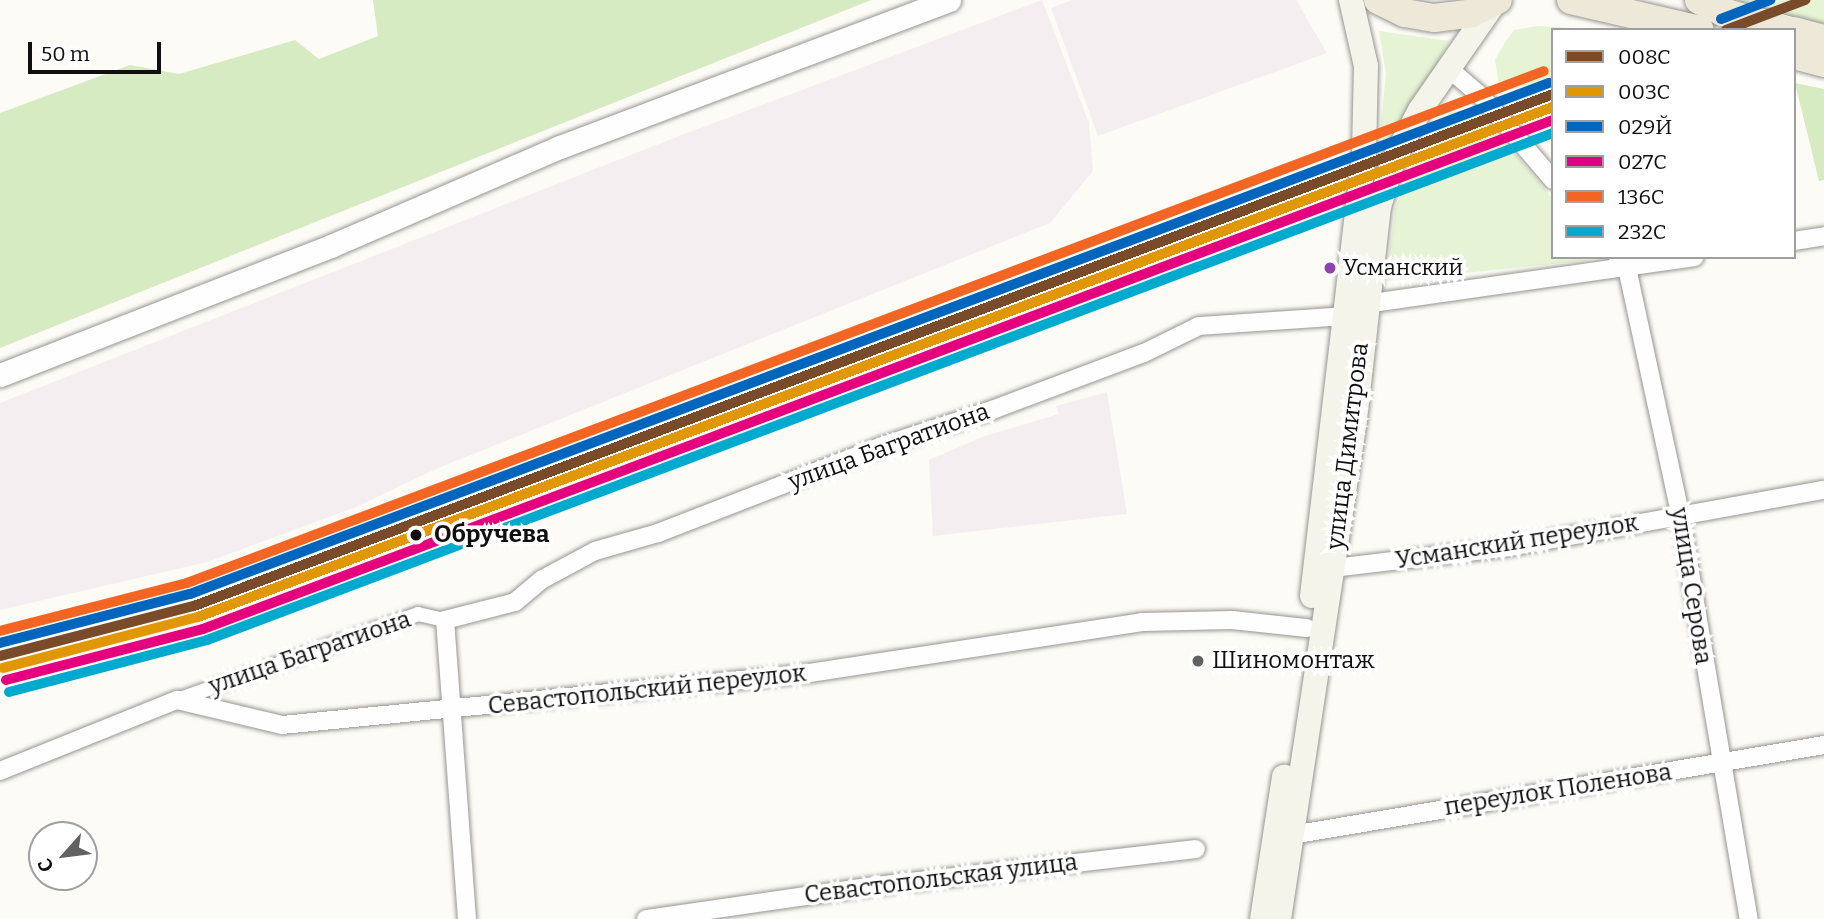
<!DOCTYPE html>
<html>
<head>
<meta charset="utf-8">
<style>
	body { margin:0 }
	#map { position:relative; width:1824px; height:919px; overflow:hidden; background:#fcfbf5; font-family:Bitter,serif }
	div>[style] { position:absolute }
	.industrial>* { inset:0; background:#f4eef1 }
	.green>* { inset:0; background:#e6f3d4 }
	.forest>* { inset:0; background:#d6ebc1 }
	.roads { filter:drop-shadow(0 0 2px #969593) drop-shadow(0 0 2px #969593) }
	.pedestrian>* { height:14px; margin:-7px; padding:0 7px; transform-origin:7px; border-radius:7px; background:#fffefe }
	.minor>* { height:18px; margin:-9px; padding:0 9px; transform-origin:9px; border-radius:9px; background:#fffefe }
	.tertiary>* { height:23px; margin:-11.5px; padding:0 11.5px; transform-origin:11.5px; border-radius:11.5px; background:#fffefe }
	.secondary>* { height:24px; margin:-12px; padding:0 12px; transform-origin:12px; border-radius:12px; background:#f5f4eb }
	.primary>* { height:28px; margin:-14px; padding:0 14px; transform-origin:14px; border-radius:14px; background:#eee8d9 }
	.rail-1>* { height:10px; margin:-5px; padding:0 5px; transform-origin:5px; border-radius:5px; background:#7a4b2a }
	.rail-2>* { height:10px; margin:-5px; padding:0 5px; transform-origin:5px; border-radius:5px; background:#e09702 }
	.rail-3>* { height:10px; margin:-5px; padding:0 5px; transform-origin:5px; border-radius:5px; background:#0065bd }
	.rail-4>* { height:10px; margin:-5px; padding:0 5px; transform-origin:5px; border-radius:5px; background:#e5007d }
	.rail-5>* { height:10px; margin:-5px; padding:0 5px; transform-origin:5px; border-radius:5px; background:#f26522 }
	.rail-6>* { height:10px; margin:-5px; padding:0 5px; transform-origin:5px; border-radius:5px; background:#00a9ce }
	.dots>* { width:19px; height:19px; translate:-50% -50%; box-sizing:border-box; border:4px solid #fff; border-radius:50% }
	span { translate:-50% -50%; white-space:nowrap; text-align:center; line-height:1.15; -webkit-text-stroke:7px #fff; paint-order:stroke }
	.bus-label { font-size:22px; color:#0f0f0f }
	.left { translate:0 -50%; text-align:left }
	.street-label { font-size:24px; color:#0f0f0f }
	.stop-label { font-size:24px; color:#0f0f0f; font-weight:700 }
	.poi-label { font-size:24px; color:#0f0f0f }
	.legend { position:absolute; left:1551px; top:28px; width:245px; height:231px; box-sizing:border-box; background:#fff; border:2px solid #9f9f9f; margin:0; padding:9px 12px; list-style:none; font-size:21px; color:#0f0f0f }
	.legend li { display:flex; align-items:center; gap:14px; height:35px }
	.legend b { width:35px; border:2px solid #9f9f9f }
	.north { position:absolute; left:28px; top:821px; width:70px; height:70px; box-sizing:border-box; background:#fff; border:2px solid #9f9f9f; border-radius:50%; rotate:242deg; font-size:19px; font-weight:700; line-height:28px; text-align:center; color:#0f0f0f }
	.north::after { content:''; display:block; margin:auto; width:24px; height:32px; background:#626260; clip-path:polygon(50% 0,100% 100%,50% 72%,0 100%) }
	.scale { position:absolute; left:28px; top:42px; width:133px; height:32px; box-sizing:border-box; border:4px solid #0f0f0f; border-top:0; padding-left:9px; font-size:21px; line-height:24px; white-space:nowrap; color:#0f0f0f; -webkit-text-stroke:5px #fff; paint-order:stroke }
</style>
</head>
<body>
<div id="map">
	<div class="industrial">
		<i style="clip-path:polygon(1042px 0,1089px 123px,1093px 171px,1050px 223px,438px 468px,356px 507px,207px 562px,0 610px,0 403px,679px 136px)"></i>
		<i style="clip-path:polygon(1072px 0,1296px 0,1327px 53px,1098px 136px,1051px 8px)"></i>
		<i style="clip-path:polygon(1107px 392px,1127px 514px,933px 536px,929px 460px,982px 437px,1059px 414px,1056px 406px)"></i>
	</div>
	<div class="green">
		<i style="clip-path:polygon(1732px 0,1824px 0,1824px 26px,1760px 10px)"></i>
		<i style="clip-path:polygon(1537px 26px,1611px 30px,1553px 30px,1553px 80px,1500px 92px,1495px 60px,1504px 44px,1514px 30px)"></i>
		<i style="clip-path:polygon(1379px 31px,1449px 41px,1382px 164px,1377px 164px,1386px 73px)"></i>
		<i style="clip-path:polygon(1476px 107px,1553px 199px,1553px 257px,1592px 260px,1386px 281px,1395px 209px,1411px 168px,1449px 113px)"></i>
	</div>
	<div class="forest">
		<i style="clip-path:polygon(373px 0,871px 0,0 348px,0 113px,130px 65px,179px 74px,295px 40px,319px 59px,378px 36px)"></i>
		<i style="clip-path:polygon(1795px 83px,1824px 89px,1824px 180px,1819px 181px)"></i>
	</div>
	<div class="roads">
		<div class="pedestrian">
			<i style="left:177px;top:700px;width:256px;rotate:-19.6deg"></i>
			<i style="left:418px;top:614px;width:28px;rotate:13deg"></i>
		</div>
		<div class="minor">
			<i style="left:1447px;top:67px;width:48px;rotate:40.7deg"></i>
			<i style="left:1483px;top:98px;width:108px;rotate:49.5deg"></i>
			<i style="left:1794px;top:241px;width:30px;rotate:-9deg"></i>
			<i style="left:1618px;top:257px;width:14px;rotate:51deg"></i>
			<i style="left:1627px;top:268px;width:251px;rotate:77.8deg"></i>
			<i style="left:1680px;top:513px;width:412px;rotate:80.4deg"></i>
			<i style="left:1365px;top:304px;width:333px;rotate:-8.1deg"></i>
			<i style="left:1333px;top:568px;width:177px;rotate:-6.8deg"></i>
			<i style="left:1509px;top:547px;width:320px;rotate:-10.3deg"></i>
			<i style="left:0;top:771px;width:191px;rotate:-21.9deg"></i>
			<i style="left:177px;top:700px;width:108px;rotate:13.4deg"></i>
			<i style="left:282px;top:725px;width:523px;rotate:-5.59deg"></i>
			<i style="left:803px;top:674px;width:343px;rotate:-8.7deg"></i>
			<i style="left:1142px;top:622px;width:90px;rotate:-1.3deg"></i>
			<i style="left:1232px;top:620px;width:75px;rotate:6.1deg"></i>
			<i style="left:1292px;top:835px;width:540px;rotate:-9.6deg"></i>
			<i style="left:467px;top:919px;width:300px;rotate:-94.2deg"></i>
			<i style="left:445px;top:620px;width:72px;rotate:-14.4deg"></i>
			<i style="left:515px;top:602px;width:34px;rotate:-40deg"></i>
			<i style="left:541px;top:580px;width:61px;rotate:-28.2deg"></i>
			<i style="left:595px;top:551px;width:66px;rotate:-15.9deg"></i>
			<i style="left:658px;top:533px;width:243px;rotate:-21.2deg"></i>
			<i style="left:885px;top:445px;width:113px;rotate:-18.1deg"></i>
			<i style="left:992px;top:410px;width:162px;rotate:-20.6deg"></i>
			<i style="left:1144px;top:353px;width:61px;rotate:-26.1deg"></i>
			<i style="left:1199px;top:326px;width:146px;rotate:-3.9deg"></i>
			<i style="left:646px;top:919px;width:224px;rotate:-8.2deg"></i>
			<i style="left:868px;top:887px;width:330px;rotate:-6.6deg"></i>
		</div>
		<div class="tertiary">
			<i style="left:0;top:375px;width:355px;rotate:-21.3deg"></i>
			<i style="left:331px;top:246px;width:249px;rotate:-23.4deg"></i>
			<i style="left:560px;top:147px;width:416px;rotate:-20.7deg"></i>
		</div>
		<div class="secondary">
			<i style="left:1312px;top:596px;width:446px;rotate:-83.3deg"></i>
			<i style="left:1364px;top:153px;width:87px;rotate:-88.7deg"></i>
			<i style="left:1366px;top:66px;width:68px;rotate:-102.8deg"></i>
			<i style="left:1262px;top:919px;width:144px;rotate:-81.2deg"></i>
			<i style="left:1279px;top:919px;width:505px;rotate:-81.34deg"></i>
			<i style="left:1355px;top:420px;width:214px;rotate:-83.6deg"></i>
			<i style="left:1379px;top:207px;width:48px;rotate:-73.1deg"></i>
			<i style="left:1393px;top:161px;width:58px;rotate:-62.1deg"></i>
			<i style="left:1420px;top:110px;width:130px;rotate:-55.3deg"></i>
		</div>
		<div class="primary">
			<i style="left:1378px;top:0;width:30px;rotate:26deg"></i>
			<i style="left:1405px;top:13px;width:29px;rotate:10deg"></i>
			<i style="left:1434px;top:18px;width:38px;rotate:-7deg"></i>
			<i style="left:1472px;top:13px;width:29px;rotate:-27deg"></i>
			<i style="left:1571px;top:0;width:132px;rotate:13.1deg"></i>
			<i style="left:1699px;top:0;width:27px;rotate:27deg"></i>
			<i style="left:1723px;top:12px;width:67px;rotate:15.5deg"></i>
			<i style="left:1794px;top:31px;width:31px;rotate:15deg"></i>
			<i style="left:1794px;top:55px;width:31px;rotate:15deg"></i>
		</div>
	</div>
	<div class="rail-1">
		<i style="left:1726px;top:30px;width:85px;rotate:-20.8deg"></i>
		<i style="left:0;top:656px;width:200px;rotate:-14.5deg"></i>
		<i style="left:194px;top:606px;width:1452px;rotate:-20.64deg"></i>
	</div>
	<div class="rail-2">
		<i style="left:3px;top:668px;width:202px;rotate:-14.7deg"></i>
		<i style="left:198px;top:617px;width:1448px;rotate:-20.63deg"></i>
	</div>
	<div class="rail-3">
		<i style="left:1721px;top:19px;width:53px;rotate:-21.2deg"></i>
		<i style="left:0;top:643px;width:196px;rotate:-14.5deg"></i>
		<i style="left:190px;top:594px;width:1452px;rotate:-20.61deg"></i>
	</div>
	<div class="rail-4">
		<i style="left:6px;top:680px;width:203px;rotate:-14.5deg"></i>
		<i style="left:203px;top:629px;width:1443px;rotate:-20.66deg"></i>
	</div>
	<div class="rail-5">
		<i style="left:0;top:631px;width:193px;rotate:-14.4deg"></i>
		<i style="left:187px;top:583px;width:1450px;rotate:-20.67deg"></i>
	</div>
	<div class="rail-6">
		<i style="left:9px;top:692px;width:205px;rotate:-14.7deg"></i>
		<i style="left:207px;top:640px;width:1438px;rotate:-20.64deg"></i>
	</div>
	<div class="dots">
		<i style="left:1330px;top:268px;background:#8e44ad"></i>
		<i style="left:416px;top:535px;background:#0f0f0f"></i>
		<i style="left:1198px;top:661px;background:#626260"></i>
	</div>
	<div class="bus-label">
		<span class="left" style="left:1343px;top:268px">Усманский</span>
	</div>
	<div class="street-label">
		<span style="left:1348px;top:446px;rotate:-83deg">улица Димитрова</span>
		<span style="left:889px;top:447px;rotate:-20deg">улица Багратиона</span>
		<span style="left:1517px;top:542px;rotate:-9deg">Усманский переулок</span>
		<span style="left:1691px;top:586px;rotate:81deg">улица Серова</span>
		<span style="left:310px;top:653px;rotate:-19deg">улица Багратиона</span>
		<span style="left:647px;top:690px;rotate:-6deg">Севастопольский переулок</span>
		<span style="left:1558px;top:790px;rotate:-9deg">переулок Поленова</span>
		<span style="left:941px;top:879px;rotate:-7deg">Севастопольская улица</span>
	</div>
	<div class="stop-label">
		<span class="left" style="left:434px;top:535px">Обручева</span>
	</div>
	<div class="poi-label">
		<span class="left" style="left:1212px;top:661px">Шиномонтаж</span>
	</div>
	<ul class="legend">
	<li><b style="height:9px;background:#7a4b2a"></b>008С</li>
	<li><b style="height:9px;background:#e09702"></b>003С</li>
	<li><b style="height:9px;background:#0065bd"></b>029Й</li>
	<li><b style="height:9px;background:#e5007d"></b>027С</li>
	<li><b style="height:9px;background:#f26522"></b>136С</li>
	<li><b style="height:9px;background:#00a9ce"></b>232C</li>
	</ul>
	<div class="north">С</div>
	<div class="scale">50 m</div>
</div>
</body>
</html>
